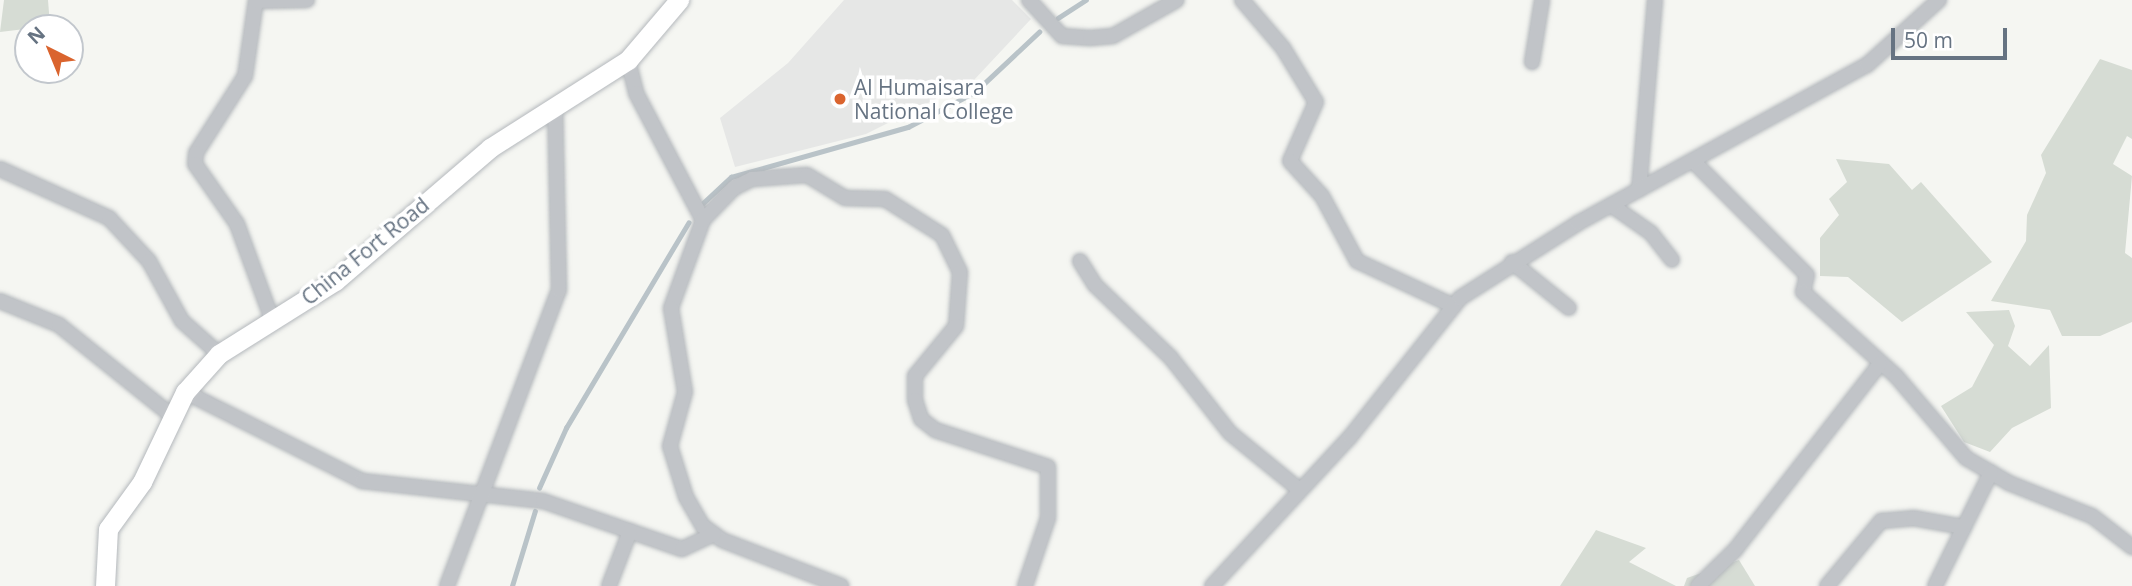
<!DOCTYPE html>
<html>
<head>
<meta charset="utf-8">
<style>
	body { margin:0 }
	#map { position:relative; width:2132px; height:586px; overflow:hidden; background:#f5f6f2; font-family:"Open Sans",sans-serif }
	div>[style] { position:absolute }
	.built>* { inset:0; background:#e6e7e6 }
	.green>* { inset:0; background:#d6dcd4 }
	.stream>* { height:4.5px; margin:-2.25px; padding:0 2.25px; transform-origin:2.25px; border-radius:2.25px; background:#b9c3c8 }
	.roads { filter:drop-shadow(0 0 2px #b4b8bc) drop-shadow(0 0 2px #b4b8bc) }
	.street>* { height:14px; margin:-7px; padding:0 7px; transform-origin:7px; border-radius:7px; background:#c1c4c8 }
	.secondary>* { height:19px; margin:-9.5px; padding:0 9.5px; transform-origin:9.5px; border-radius:9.5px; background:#fff }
	.dots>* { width:19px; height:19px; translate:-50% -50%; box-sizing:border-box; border:4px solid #fff; border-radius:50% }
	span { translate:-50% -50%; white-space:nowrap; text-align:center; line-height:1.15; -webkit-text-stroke:7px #fff; paint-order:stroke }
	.poi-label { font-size:21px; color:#667382 }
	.left { translate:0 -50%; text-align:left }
	.street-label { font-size:21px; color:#667382 }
	.north { position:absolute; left:14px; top:14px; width:70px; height:70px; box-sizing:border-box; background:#fff; border:2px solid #c2c7cd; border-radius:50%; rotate:317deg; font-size:19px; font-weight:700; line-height:28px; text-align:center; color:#667382 }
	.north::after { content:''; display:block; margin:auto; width:24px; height:32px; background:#da642e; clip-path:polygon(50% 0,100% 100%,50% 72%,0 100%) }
	.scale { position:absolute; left:1891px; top:28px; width:116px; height:32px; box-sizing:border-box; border:4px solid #667382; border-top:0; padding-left:9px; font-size:21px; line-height:24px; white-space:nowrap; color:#667382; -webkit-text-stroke:5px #fff; paint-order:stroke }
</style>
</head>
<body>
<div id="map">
	<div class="built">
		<i style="clip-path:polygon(844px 0,1012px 0,1031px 19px,974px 80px,866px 134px,735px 167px,720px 118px,788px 63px)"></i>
	</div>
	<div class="green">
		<i style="clip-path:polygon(4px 0,48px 0,50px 26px,0 32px)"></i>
		<i style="clip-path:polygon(2100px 59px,2132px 70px,2132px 139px,2127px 136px,2113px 164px,2132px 176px,2125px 253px,2132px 258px,2132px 322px,2100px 336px,2062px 336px,2050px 310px,1991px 301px,2026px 241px,2027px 215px,2046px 173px,2041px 155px)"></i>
		<i style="clip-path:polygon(1836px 159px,1889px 164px,1912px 190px,1921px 182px,1992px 262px,1902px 322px,1848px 277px,1820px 276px,1820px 238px,1839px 215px,1829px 199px,1847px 182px)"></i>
		<i style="clip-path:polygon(2009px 310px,2015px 326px,2008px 346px,2030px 366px,2049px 345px,2051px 408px,2012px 428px,1990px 452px,1964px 442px,1941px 406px,1972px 387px,1994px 345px,1966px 312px)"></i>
		<i style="clip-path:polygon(1596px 530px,1646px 548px,1629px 562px,1676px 586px,1560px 586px)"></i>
		<i style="clip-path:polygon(1739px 560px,1755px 586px,1684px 586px,1687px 578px)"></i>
	</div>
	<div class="stream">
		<i style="left:1058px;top:18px;width:33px;rotate:-33deg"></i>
		<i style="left:701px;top:205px;width:41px;rotate:-43deg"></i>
		<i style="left:731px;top:177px;width:184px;rotate:-15.8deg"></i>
		<i style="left:908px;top:127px;width:76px;rotate:-27.6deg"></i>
		<i style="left:975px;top:92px;width:88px;rotate:-43.2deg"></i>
		<i style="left:539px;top:488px;width:66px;rotate:-65.8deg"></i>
		<i style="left:566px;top:428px;width:239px;rotate:-59.2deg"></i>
		<i style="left:512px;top:586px;width:78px;rotate:-73deg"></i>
	</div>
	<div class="roads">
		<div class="street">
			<i style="left:256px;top:0;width:77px;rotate:98.2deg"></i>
			<i style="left:245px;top:76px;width:91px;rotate:122.5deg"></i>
			<i style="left:196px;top:153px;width:11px;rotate:95deg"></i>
			<i style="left:195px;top:164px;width:73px;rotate:55deg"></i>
			<i style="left:237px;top:224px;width:104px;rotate:69.8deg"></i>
			<i style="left:1029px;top:0;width:49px;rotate:47.5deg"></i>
			<i style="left:1062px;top:36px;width:28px;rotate:4deg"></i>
			<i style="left:1090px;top:38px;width:23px;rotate:-5deg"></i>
			<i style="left:1113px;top:36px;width:73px;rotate:-29.4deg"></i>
			<i style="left:1242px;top:0;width:63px;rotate:49.5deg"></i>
			<i style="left:1283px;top:48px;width:63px;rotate:58.6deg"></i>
			<i style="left:1316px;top:102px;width:64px;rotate:113.8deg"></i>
			<i style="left:1290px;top:161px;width:47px;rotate:47.6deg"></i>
			<i style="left:1322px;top:196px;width:74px;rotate:61.7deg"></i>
			<i style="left:1357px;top:261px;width:107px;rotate:24.9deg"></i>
			<i style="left:256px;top:1px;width:51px;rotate:-1.1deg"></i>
			<i style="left:628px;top:60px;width:34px;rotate:76deg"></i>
			<i style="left:636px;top:93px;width:144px;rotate:62.2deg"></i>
			<i style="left:703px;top:220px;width:94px;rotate:110deg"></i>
			<i style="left:671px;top:308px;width:85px;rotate:80.5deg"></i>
			<i style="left:685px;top:392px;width:56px;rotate:105.5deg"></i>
			<i style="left:670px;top:446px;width:53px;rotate:72.6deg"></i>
			<i style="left:686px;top:497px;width:34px;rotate:60deg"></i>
			<i style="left:703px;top:526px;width:24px;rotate:36deg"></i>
			<i style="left:722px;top:540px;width:128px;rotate:21.1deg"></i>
			<i style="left:1532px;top:62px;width:63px;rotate:-80.8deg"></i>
			<i style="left:1693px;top:161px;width:161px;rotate:45deg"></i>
			<i style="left:1807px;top:275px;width:17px;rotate:103deg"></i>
			<i style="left:1803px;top:292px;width:125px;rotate:42.1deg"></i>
			<i style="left:1896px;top:376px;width:108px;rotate:49.5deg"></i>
			<i style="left:1966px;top:458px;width:50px;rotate:30.2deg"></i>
			<i style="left:2009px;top:483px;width:89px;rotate:21.7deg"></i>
			<i style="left:2092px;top:516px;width:51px;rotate:37.8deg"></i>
			<i style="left:0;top:169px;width:120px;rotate:24.2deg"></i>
			<i style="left:109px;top:218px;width:59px;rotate:47.1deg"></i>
			<i style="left:149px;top:261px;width:68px;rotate:61.2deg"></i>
			<i style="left:182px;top:321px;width:50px;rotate:41.7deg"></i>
			<i style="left:1639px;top:190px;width:191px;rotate:-85.2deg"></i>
			<i style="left:1611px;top:205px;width:49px;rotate:35deg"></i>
			<i style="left:1651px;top:233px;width:34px;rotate:52deg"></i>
			<i style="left:703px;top:220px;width:45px;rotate:-45.9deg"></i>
			<i style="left:734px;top:188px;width:20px;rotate:-27deg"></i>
			<i style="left:752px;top:179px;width:55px;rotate:-4.2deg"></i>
			<i style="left:807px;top:175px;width:44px;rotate:31.2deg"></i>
			<i style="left:845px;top:198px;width:40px;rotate:1.4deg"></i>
			<i style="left:885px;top:199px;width:67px;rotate:32.3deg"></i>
			<i style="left:942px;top:235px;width:41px;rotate:64.1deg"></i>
			<i style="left:960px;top:272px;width:54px;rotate:94.2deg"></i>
			<i style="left:956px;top:326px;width:65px;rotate:129.4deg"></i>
			<i style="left:915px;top:376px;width:24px;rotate:90deg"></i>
			<i style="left:915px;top:400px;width:20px;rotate:72deg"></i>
			<i style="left:921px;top:419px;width:18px;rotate:38deg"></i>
			<i style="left:935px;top:430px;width:119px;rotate:18.1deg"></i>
			<i style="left:1048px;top:467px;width:51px;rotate:90deg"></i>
			<i style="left:1048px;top:518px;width:72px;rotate:108.7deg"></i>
			<i style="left:1080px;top:261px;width:28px;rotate:58deg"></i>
			<i style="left:1095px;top:285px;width:105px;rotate:43.8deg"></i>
			<i style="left:1171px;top:358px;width:95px;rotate:51.8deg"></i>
			<i style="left:1230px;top:433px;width:90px;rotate:39.2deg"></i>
			<i style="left:1512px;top:262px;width:73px;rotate:38.9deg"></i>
			<i style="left:0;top:301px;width:64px;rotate:22.1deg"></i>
			<i style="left:59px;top:325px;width:144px;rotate:38.8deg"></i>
			<i style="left:185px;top:392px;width:198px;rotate:26.7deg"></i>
			<i style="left:362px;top:481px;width:182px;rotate:6.3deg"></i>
			<i style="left:543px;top:501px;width:147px;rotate:19.1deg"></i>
			<i style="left:682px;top:549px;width:35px;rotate:-25deg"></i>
			<i style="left:447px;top:586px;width:316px;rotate:-69.3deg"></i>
			<i style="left:559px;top:290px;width:185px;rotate:-91.2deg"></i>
			<i style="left:609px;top:586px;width:59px;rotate:-69.1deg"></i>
			<i style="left:1212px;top:586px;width:203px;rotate:-47.2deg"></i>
			<i style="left:1350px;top:437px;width:177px;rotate:-51.6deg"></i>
			<i style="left:1460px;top:298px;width:140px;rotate:-32.4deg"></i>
			<i style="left:1578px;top:223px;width:329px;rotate:-28.7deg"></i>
			<i style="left:1867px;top:65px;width:97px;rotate:-42.1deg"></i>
			<i style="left:1698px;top:586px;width:52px;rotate:-44.2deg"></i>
			<i style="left:1735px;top:550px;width:236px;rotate:-52.1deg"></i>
			<i style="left:1827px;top:586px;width:85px;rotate:-50.3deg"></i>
			<i style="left:1881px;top:521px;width:32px;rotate:-5deg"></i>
			<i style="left:1913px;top:518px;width:52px;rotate:10deg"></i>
			<i style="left:1935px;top:586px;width:127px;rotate:-63.8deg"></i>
		</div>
		<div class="secondary">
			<i style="left:105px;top:586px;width:57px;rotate:-87deg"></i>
			<i style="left:108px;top:529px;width:58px;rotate:-54.1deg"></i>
			<i style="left:142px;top:482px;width:100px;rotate:-64.5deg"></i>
			<i style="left:185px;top:392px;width:51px;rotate:-48.2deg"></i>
			<i style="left:219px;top:354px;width:137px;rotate:-32.2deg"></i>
			<i style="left:335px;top:281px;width:204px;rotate:-40.6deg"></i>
			<i style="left:490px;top:148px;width:164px;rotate:-32.5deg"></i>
			<i style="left:628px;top:60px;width:79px;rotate:-49.6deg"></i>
		</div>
	</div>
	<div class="dots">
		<i style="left:840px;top:99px;background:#da642e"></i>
	</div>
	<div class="poi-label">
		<span class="left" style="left:854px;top:99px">Al Humaisara<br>National College</span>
	</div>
	<div class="street-label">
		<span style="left:365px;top:251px;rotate:-39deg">China Fort Road</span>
	</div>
	<div class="north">N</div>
	<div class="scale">50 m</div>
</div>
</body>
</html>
